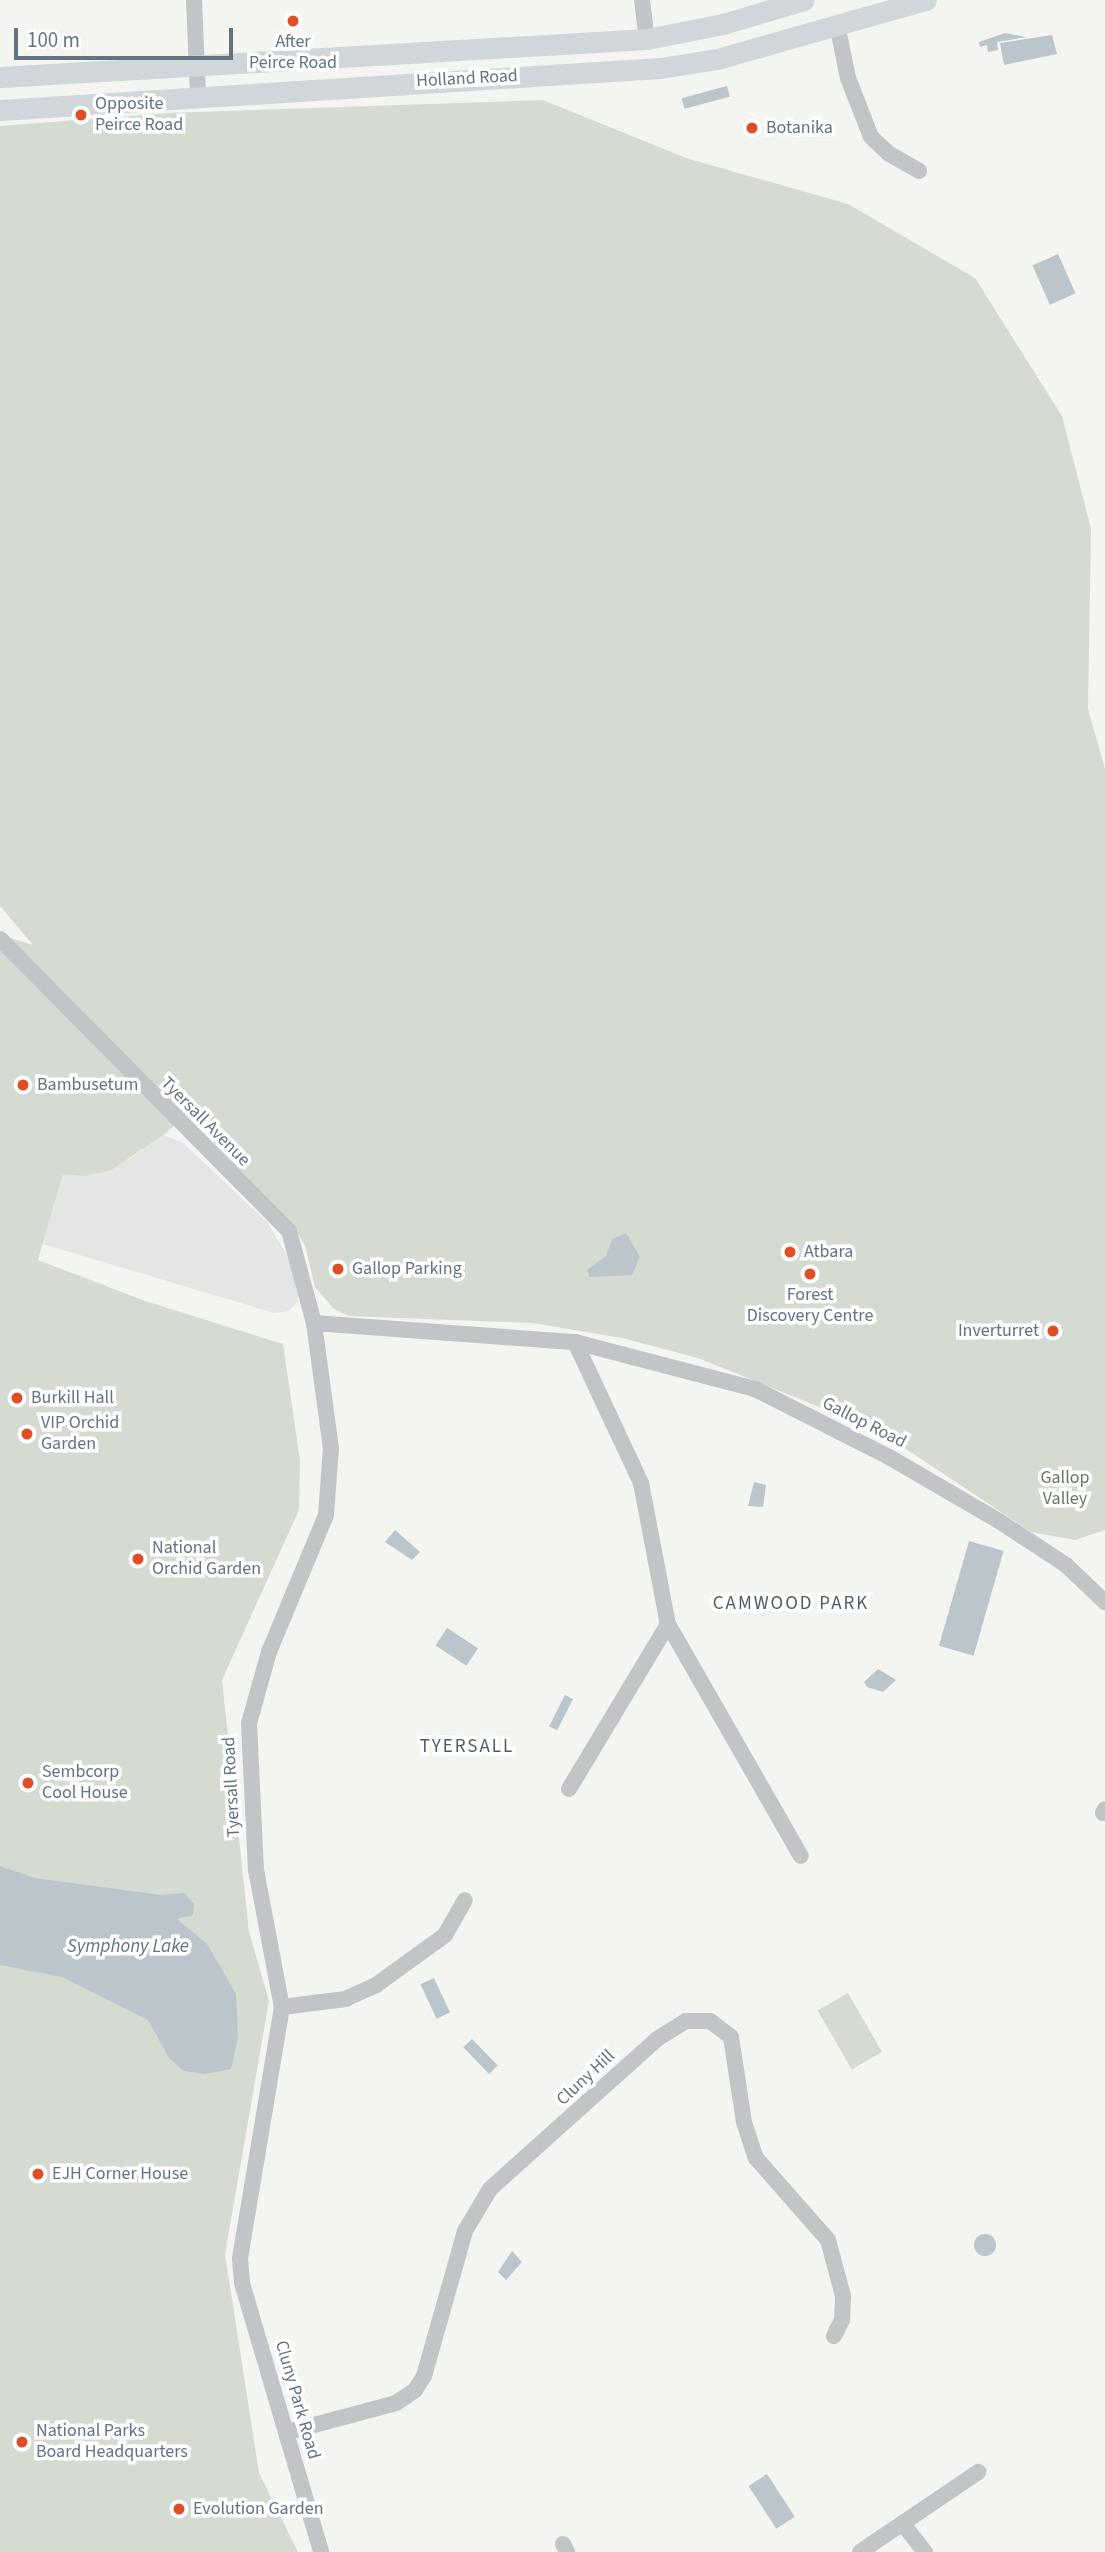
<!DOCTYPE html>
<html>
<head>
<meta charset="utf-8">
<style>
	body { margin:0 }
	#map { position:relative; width:1105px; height:2552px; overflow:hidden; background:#f4f4f0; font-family:"Source Sans 3",sans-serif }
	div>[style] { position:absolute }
	.built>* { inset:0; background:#e4e5e4 }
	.green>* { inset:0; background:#d5dbd1; transform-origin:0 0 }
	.water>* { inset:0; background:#bac6cb; transform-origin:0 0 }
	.round { border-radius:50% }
	.minor>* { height:16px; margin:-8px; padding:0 8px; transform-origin:8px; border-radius:8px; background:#c1c5c8 }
	.major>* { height:21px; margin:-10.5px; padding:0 10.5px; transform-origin:10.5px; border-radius:10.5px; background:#d1d6da }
	.dots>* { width:19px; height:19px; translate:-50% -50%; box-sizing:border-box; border:4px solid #fff; border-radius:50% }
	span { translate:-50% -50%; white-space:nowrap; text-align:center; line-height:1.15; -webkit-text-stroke:7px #fff; paint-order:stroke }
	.poi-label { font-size:18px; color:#637481 }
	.left { translate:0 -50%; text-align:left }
	.right { translate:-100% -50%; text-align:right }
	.street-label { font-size:18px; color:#637481 }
	.park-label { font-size:18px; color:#677862 }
	.neighbourhood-label { font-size:19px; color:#515d66; letter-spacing:2px }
	.water-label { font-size:19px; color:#5f767e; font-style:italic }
	.scale { position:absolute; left:14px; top:28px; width:219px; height:32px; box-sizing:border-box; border:4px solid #637481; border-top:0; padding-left:9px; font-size:21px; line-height:24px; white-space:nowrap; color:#637481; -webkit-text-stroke:5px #fff; paint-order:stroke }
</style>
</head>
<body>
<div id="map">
	<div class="built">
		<i style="clip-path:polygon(164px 1135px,183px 1143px,268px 1223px,292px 1264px,298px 1289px,298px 1301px,289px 1311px,274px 1313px,43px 1244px,63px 1173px,84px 1176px,131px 1158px)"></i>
	</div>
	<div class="green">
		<i style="clip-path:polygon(543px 100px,686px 158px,848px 204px,975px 278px,1062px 416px,1091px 529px,1088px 709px,1105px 769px,1105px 1530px,1075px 1540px,1031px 1532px,879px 1431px,698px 1358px,622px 1338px,533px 1323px,349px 1316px,334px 1309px,315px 1287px,305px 1245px,293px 1226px,186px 1114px,164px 1135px,111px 1170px,84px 1176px,63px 1174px,38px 1260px,145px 1301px,283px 1344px,300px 1461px,299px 1510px,222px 1680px,249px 1932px,269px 2001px,225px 2254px,259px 2473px,298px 2552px,0 2552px,0 935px,33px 945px,0 906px,0 126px,169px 113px)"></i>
		<i style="left:848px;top:1993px;width:68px;height:35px;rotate:60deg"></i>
	</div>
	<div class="water">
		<i style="clip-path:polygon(1005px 33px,1026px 37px,997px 42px,998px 50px,988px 52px,987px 45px,980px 47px,979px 42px)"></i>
		<i style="clip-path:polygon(1052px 35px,1057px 54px,1004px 65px,1000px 43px)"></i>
		<i style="left:727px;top:86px;width:11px;height:47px;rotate:75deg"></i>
		<i style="left:1058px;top:254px;width:43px;height:28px;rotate:66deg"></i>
		<i style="clip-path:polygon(626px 1233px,640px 1257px,632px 1275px,590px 1277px,587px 1270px,606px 1256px,612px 1239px)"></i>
		<i style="clip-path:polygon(754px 1482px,766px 1485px,763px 1507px,748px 1506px)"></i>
		<i style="clip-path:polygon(395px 1530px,420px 1552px,412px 1560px,385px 1542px)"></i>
		<i style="left:969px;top:1541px;width:36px;height:109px;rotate:16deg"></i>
		<i style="left:447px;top:1628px;width:37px;height:21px;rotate:33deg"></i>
		<i style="clip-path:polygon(878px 1669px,896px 1680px,883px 1692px,867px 1687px,864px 1682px)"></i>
		<i style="left:565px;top:1695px;width:9px;height:35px;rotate:27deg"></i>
		<i style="clip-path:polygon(0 1866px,35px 1878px,161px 1895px,185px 1893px,194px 1904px,193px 1915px,177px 1919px,207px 1944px,236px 1994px,238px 2038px,231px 2069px,205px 2074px,184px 2071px,169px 2058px,148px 2020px,62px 1977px,0 1965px)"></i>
		<i style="left:434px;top:1978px;width:38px;height:15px;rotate:65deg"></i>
		<i style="left:472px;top:2039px;width:37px;height:12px;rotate:46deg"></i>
		<i class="round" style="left:974px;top:2234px;width:22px;height:22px"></i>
		<i style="clip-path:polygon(512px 2251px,522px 2262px,506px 2280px,498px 2272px)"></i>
		<i style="left:767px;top:2474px;width:51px;height:22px;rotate:57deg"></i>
	</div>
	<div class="minor">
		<i style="left:194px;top:0;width:97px;rotate:87.6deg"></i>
		<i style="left:642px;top:0;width:39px;rotate:83deg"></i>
		<i style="left:837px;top:24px;width:55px;rotate:78.5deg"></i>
		<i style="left:848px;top:78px;width:63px;rotate:68.7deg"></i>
		<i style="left:871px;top:137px;width:23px;rotate:43deg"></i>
		<i style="left:888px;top:153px;width:36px;rotate:30deg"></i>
		<i style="left:0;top:939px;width:411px;rotate:45.3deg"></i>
		<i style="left:289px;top:1231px;width:95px;rotate:74.8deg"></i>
		<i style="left:314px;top:1323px;width:126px;rotate:82.3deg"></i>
		<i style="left:331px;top:1448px;width:67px;rotate:94.3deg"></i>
		<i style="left:326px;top:1515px;width:148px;rotate:112.6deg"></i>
		<i style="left:269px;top:1652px;width:74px;rotate:105.7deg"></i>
		<i style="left:249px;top:1723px;width:147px;rotate:87.3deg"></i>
		<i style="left:256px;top:1870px;width:139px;rotate:79.3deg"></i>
		<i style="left:282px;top:2007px;width:255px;rotate:99.5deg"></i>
		<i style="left:240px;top:2259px;width:24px;rotate:85deg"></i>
		<i style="left:242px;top:2283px;width:280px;rotate:73.6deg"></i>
		<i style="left:314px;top:1323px;width:262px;rotate:4.2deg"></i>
		<i style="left:575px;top:1342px;width:186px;rotate:14.6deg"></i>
		<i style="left:755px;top:1389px;width:150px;rotate:26.9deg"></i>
		<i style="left:889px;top:1457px;width:127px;rotate:30.2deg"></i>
		<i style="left:999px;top:1521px;width:80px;rotate:33.3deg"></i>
		<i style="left:1066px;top:1565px;width:54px;rotate:43.5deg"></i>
		<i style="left:575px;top:1342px;width:156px;rotate:64.9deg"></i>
		<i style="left:641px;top:1483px;width:144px;rotate:79.2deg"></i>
		<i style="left:668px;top:1624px;width:267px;rotate:60.2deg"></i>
		<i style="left:569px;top:1789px;width:192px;rotate:-59deg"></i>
		<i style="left:1103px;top:1813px;width:4px;rotate:-63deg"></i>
		<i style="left:282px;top:2007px;width:64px;rotate:-7.2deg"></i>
		<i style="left:345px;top:1999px;width:34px;rotate:-24deg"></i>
		<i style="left:376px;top:1985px;width:85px;rotate:-35.9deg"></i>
		<i style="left:445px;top:1935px;width:40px;rotate:-60.3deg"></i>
		<i style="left:288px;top:2432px;width:112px;rotate:-15deg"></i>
		<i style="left:396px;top:2403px;width:23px;rotate:-34deg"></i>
		<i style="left:415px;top:2390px;width:17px;rotate:-57deg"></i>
		<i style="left:424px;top:2376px;width:151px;rotate:-74.2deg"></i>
		<i style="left:465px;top:2231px;width:49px;rotate:-59.2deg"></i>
		<i style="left:490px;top:2189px;width:224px;rotate:-41.9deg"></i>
		<i style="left:657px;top:2039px;width:34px;rotate:-32deg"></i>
		<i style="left:686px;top:2021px;width:24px"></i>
		<i style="left:710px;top:2021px;width:26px;rotate:37deg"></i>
		<i style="left:731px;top:2037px;width:86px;rotate:81.3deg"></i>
		<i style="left:744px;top:2122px;width:38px;rotate:72deg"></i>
		<i style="left:756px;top:2158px;width:109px;rotate:48.7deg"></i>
		<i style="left:828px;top:2240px;width:58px;rotate:75deg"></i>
		<i style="left:843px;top:2296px;width:24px;rotate:92deg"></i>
		<i style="left:842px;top:2320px;width:18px;rotate:117deg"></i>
		<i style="left:903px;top:2524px;width:36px;rotate:52deg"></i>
		<i style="left:563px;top:2544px;width:9px;rotate:63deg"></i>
		<i style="left:860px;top:2552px;width:143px;rotate:-34.1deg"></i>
	</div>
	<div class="major">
		<i style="left:0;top:77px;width:648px;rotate:-3.36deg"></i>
		<i style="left:647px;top:39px;width:77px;rotate:-11.2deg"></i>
		<i style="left:723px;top:24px;width:84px;rotate:-16.5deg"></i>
		<i style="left:0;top:110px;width:661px;rotate:-3.64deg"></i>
		<i style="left:660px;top:68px;width:58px;rotate:-9deg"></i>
		<i style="left:717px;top:59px;width:217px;rotate:-15.8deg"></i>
	</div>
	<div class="dots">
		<i style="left:293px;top:21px;background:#df4e25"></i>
		<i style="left:81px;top:115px;background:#df4e25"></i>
		<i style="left:752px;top:128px;background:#df4e25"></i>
		<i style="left:23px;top:1085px;background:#df4e25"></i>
		<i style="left:790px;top:1252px;background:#df4e25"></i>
		<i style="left:338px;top:1269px;background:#df4e25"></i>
		<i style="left:810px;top:1274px;background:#df4e25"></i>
		<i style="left:1053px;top:1331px;background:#df4e25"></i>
		<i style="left:17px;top:1398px;background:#df4e25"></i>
		<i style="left:27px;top:1434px;background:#df4e25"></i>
		<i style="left:138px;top:1559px;background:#df4e25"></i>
		<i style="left:28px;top:1783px;background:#df4e25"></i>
		<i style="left:38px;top:2174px;background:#df4e25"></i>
		<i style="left:22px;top:2442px;background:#df4e25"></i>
		<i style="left:179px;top:2509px;background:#df4e25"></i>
	</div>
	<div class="poi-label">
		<span style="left:293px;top:53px">After<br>Peirce Road</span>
		<span class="left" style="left:95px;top:115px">Opposite<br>Peirce Road</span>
		<span class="left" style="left:766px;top:128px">Botanika</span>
		<span class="left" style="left:37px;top:1085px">Bambusetum</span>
		<span class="left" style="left:804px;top:1252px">Atbara</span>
		<span class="left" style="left:352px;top:1269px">Gallop Parking</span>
		<span style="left:810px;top:1306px">Forest<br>Discovery Centre</span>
		<span class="right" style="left:1039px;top:1331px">Inverturret</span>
		<span class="left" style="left:31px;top:1398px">Burkill Hall</span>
		<span class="left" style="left:41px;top:1434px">VIP Orchid<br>Garden</span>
		<span class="left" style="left:152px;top:1559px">National<br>Orchid Garden</span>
		<span class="left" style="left:42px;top:1783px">Sembcorp<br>Cool House</span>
		<span class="left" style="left:52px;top:2174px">EJH Corner House</span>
		<span class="left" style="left:36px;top:2442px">National Parks<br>Board Headquarters</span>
		<span class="left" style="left:193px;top:2509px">Evolution Garden</span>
	</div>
	<div class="street-label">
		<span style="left:467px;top:79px;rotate:-3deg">Holland Road</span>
		<span style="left:205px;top:1122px;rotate:45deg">Tyersall Avenue</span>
		<span style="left:864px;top:1423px;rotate:27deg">Gallop Road</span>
		<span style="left:232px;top:1787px;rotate:-93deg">Tyersall Road</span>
		<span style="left:586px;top:2078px;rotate:-43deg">Cluny Hill</span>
		<span style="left:297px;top:2400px;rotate:74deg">Cluny Park Road</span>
	</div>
	<div class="park-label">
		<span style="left:1065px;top:1489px">Gallop<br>Valley</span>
	</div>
	<div class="neighbourhood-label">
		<span style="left:791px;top:1604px">CAMWOOD PARK</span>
		<span style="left:467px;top:1747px">TYERSALL</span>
	</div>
	<div class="water-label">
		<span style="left:128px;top:1947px">Symphony Lake</span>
	</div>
	<div class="scale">100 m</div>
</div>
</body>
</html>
